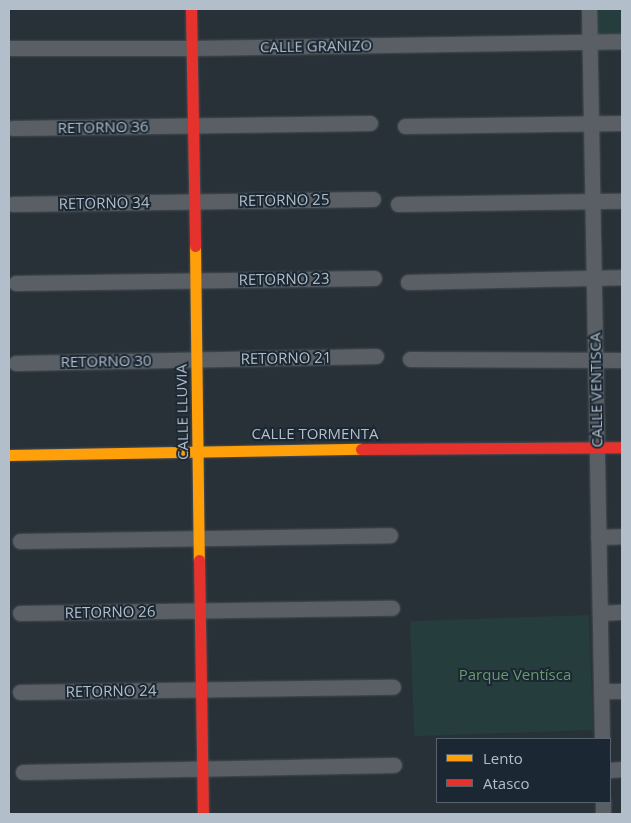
<!DOCTYPE html>
<html>
<head>
<meta charset="utf-8">
<style>
	body { margin:0 }
	#map { position:relative; width:631px; height:823px; overflow:hidden; background:#283138; font-family:"Open Sans",sans-serif }
	div>[style] { position:absolute }
	.green>* { inset:0; background:#253d3d; transform-origin:0 0 }
	.roads { filter:drop-shadow(0 0 1px #474d52) drop-shadow(0 0 1px #474d52) }
	.street>* { height:15px; margin:-7.5px; padding:0 7.5px; transform-origin:7.5px; border-radius:7.5px; background:#595f65 }
	.slow>* { height:11px; margin:-5.5px; padding:0 5.5px; transform-origin:5.5px; border-radius:5.5px; background:#ff9f0a }
	.jam>* { height:11px; margin:-5.5px; padding:0 5.5px; transform-origin:5.5px; border-radius:5.5px; background:#e5322d }
	span { translate:-50% -50%; white-space:nowrap; text-align:center; line-height:1.15; -webkit-text-stroke:4px #1b2833; paint-order:stroke }
	.street-label { font-size:15px; color:#b2bec9 }
	.park-label { font-size:15px; color:#689b6c }
	.frame { position:absolute; inset:0; border:10px solid #b2bec9; pointer-events:none }
	.legend { position:absolute; left:436px; top:738px; width:175px; height:65px; box-sizing:border-box; background:#1b2833; border:1px solid #57646f; margin:0; padding:6px 9px; list-style:none; font-size:15px; color:#b2bec9 }
	.legend li { display:flex; align-items:center; gap:10px; height:25px }
	.legend b { width:25px; border:1px solid #57646f }
</style>
</head>
<body>
<div id="map">
	<div class="green">
		<i style="left:595px;top:9px;width:27px;height:27px"></i>
		<i style="left:589px;top:615px;width:115px;height:179px;rotate:88deg"></i>
	</div>
	<div class="roads">
		<div class="street">
			<i style="left:589px;top:9px;width:730px;rotate:88.98deg"></i>
			<i style="left:9px;top:48px;width:183px"></i>
			<i style="left:192px;top:48px;width:430px;rotate:-0.9deg"></i>
			<i style="left:405px;top:126px;width:217px;rotate:-0.8deg"></i>
			<i style="left:13px;top:128px;width:357px;rotate:-0.8deg"></i>
			<i style="left:13px;top:204px;width:360px;rotate:-0.8deg"></i>
			<i style="left:398px;top:204px;width:224px;rotate:-0.8deg"></i>
			<i style="left:408px;top:282px;width:214px;rotate:-1.3deg"></i>
			<i style="left:16px;top:283px;width:358px;rotate:-0.8deg"></i>
			<i style="left:410px;top:359px;width:212px;rotate:0.3deg"></i>
			<i style="left:16px;top:363px;width:360px;rotate:-1.1deg"></i>
			<i style="left:598px;top:537px;width:24px;rotate:-2deg"></i>
			<i style="left:20px;top:541px;width:370px;rotate:-0.9deg"></i>
			<i style="left:20px;top:613px;width:372px;rotate:-0.8deg"></i>
			<i style="left:600px;top:613px;width:22px;rotate:-3deg"></i>
			<i style="left:601px;top:691px;width:21px"></i>
			<i style="left:20px;top:692px;width:373px;rotate:-0.8deg"></i>
			<i style="left:610px;top:770px;width:12px;rotate:-5deg"></i>
			<i style="left:23px;top:772px;width:371px;rotate:-1.1deg"></i>
			<i style="left:603px;top:802px;width:12px;rotate:90deg"></i>
		</div>
		<div class="slow">
			<i style="left:195px;top:246px;width:314px;rotate:89.3deg"></i>
			<i style="left:9px;top:455px;width:352px;rotate:-1deg"></i>
		</div>
		<div class="jam">
			<i style="left:191px;top:9px;width:237px;rotate:89deg"></i>
			<i style="left:361px;top:449px;width:261px;rotate:-0.4deg"></i>
			<i style="left:199px;top:560px;width:254px;rotate:89.1deg"></i>
		</div>
	</div>
	<div class="street-label">
		<span style="left:316px;top:46px;rotate:-1deg">CALLE GRANIZO</span>
		<span style="left:103px;top:127px;rotate:-1deg">RETORNO 36</span>
		<span style="left:284px;top:200px;rotate:-1deg">RETORNO 25</span>
		<span style="left:104px;top:203px;rotate:-1deg">RETORNO 34</span>
		<span style="left:284px;top:279px;rotate:-1deg">RETORNO 23</span>
		<span style="left:286px;top:358px;rotate:-1deg">RETORNO 21</span>
		<span style="left:106px;top:361px;rotate:-1deg">RETORNO 30</span>
		<span style="left:596px;top:390px;rotate:-91deg">CALLE VENTISCA</span>
		<span style="left:182px;top:412px;rotate:-91deg">CALLE LLUVIA</span>
		<span style="left:315px;top:434px">CALLE TORMENTA</span>
		<span style="left:110px;top:612px;rotate:-1deg">RETORNO 26</span>
		<span style="left:111px;top:691px;rotate:-1deg">RETORNO 24</span>
	</div>
	<div class="park-label">
		<span style="left:515px;top:675px">Parque Ventísca</span>
	</div>
	<div class="frame"></div>
	<ul class="legend">
	<li><b style="height:6px;background:#ff9f0a"></b>Lento</li>
	<li><b style="height:6px;background:#e5322d"></b>Atasco</li>
	</ul>
</div>
</body>
</html>
